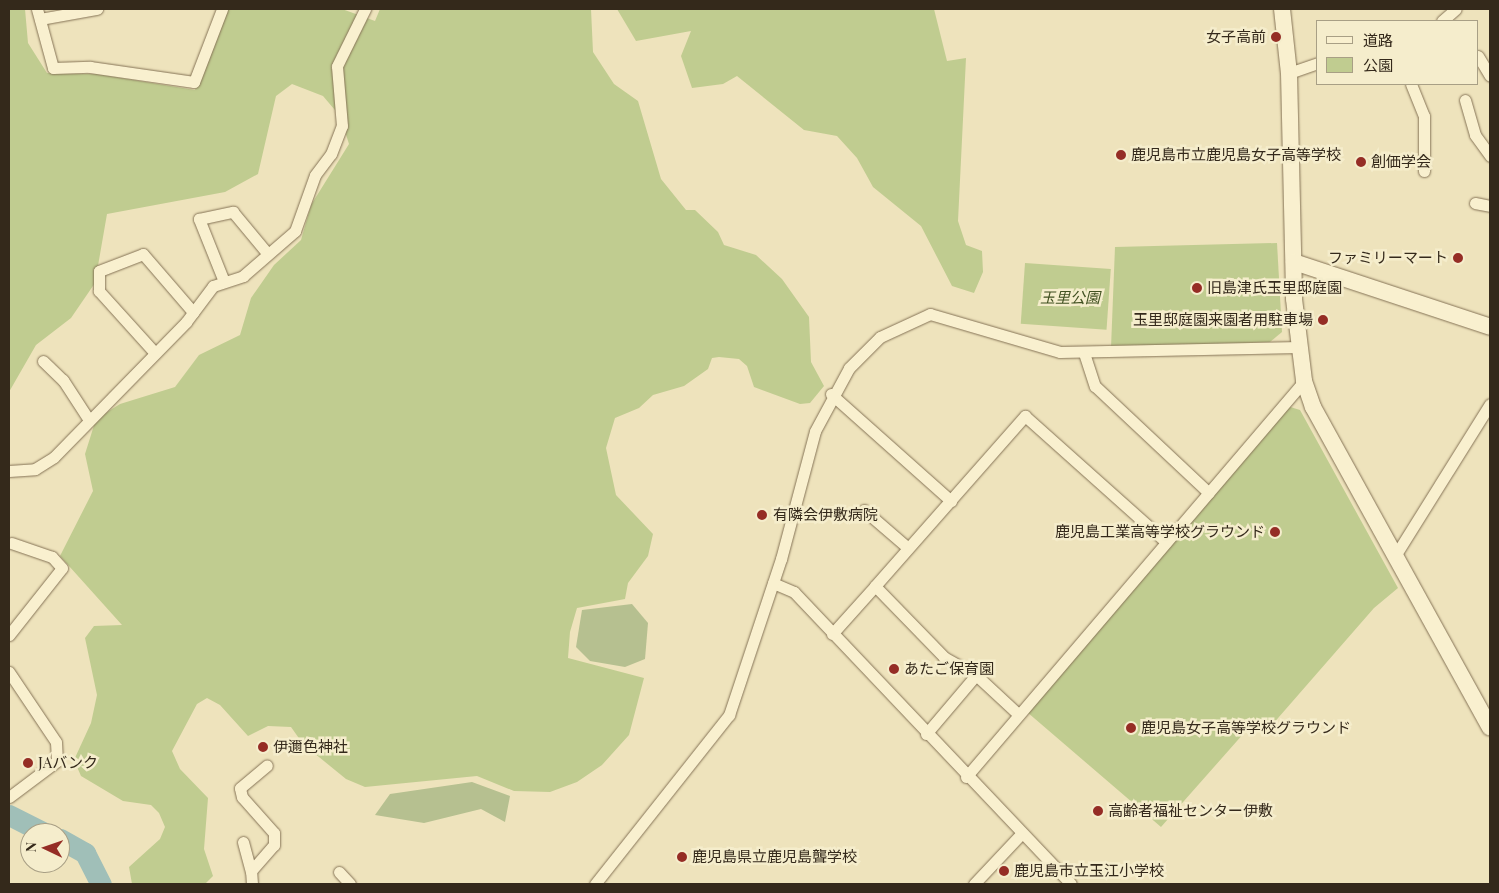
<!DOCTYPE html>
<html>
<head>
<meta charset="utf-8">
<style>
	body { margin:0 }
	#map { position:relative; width:1499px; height:893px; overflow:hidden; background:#eee3bc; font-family:"Playfair Display","Noto Sans JP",serif }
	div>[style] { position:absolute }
	.green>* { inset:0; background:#c0cc90; transform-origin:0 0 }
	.cemetery>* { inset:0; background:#b6c090 }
	.river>* { height:21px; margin:-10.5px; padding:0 10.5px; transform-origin:10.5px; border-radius:10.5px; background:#a0bfb8 }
	.roads { filter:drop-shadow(0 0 1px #857356) drop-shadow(0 0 1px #857356) }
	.street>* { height:11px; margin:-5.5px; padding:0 5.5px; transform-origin:5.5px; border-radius:5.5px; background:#f9f0cf }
	.secondary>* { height:16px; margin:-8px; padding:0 8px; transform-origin:8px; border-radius:8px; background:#f9f0cf }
	.dots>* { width:14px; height:14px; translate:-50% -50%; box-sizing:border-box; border:2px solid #f5edcc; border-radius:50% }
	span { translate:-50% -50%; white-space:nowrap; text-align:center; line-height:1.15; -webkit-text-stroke:5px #f5edcc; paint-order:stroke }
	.poi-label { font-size:15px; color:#34291b }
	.right { translate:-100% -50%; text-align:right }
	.left { translate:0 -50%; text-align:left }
	.park-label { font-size:15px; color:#415121; font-style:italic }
	.frame { position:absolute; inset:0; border:10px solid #34291b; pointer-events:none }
	.legend { position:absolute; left:1316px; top:20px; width:162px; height:65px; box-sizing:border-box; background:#f5edcc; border:1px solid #a89f85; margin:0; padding:6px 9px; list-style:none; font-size:15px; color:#34291b }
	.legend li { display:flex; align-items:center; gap:10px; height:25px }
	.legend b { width:25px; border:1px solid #a89f85 }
	.north { position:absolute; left:20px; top:823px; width:50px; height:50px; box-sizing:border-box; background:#f5edcc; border:1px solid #a89f85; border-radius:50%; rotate:273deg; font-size:14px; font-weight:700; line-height:20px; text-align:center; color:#34291b }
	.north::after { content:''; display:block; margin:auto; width:18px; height:22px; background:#952d25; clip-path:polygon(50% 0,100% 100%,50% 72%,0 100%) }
</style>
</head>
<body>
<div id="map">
	<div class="green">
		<i style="clip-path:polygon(9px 9px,25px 9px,28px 43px,47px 73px,97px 74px,195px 90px,223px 9px,342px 9px,375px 21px,380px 9px,591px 9px,593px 52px,614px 84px,638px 101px,661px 179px,686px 210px,695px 210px,718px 232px,724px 245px,756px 255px,782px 279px,809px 317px,811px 362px,824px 386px,810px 403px,800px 404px,754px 387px,747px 366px,739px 359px,719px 357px,712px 358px,708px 369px,684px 386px,653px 395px,639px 408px,615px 418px,606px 448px,616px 495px,653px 534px,648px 556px,628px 583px,625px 599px,577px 608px,570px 632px,568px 658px,644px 678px,629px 735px,602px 765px,577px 782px,550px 792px,514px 791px,477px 776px,365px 787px,346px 779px,303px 744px,291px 727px,268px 726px,248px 736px,220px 705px,207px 698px,197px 704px,172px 751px,180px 769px,208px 798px,204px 849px,213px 876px,205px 884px,132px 884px,129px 867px,160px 839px,165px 827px,159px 813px,151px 805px,123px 801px,81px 776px,74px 760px,91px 723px,97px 695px,85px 638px,94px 626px,122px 625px,60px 556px,93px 491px,85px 454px,96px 419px,120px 404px,175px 387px,199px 355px,240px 335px,251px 298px,274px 265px,301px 240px,311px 205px,349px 144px,340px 116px,323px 96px,292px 84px,276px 96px,258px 174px,225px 192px,107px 214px,95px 283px,71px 318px,36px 345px,9px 392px)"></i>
		<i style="clip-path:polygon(617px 9px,934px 9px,947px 61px,966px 58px,958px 221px,966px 245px,982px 251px,983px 272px,974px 293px,952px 286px,921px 226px,873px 187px,857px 158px,837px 136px,804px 130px,737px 76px,723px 84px,692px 88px,681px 56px,691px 31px,636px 41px)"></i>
		<i style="clip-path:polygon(1277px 243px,1282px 332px,1270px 342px,1111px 348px,1115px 247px)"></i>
		<i style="left:1025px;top:263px;width:86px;height:61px;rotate:4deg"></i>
		<i style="clip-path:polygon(1287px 406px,1300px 410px,1398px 588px,1374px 608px,1264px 734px,1252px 724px,1161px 827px,1027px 712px)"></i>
	</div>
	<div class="cemetery">
		<i style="clip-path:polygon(632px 604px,648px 623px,645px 659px,625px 667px,590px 661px,576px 647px,582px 610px)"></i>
		<i style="clip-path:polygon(472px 782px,510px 796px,505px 822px,481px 809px,424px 823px,375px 815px,390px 794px)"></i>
	</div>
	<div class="river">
		<i style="left:9px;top:815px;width:39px;rotate:27deg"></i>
		<i style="left:60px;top:839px;width:29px;rotate:29deg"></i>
		<i style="left:85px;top:853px;width:35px;rotate:63deg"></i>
	</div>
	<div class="roads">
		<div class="street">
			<i style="left:37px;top:9px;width:61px;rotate:74.8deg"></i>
			<i style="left:53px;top:68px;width:37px;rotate:-2deg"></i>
			<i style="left:90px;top:67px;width:105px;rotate:8.2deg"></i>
			<i style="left:194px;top:82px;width:78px;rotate:-69deg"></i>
			<i style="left:40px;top:19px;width:58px;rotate:-10deg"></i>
			<i style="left:1442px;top:21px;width:18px;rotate:-41deg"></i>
			<i style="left:1478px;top:56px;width:23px;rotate:59deg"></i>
			<i style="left:1289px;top:73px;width:31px;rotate:-19deg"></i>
			<i style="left:1411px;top:84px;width:35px;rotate:68deg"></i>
			<i style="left:1424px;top:116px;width:55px;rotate:90deg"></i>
			<i style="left:1465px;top:100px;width:36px;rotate:74deg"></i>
			<i style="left:1475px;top:135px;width:26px;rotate:54deg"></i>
			<i style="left:1475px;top:203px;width:15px;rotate:11deg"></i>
			<i style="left:223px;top:279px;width:65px;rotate:-111.8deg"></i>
			<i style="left:199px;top:219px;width:35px;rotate:-12deg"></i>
			<i style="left:233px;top:212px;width:53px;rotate:50.3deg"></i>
			<i style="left:155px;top:353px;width:84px;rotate:-132.1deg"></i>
			<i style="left:99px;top:291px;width:20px;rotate:-90deg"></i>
			<i style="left:99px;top:271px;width:47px;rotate:-21.1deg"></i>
			<i style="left:143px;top:254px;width:77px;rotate:49.2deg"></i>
			<i style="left:1084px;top:353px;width:35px;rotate:72deg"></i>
			<i style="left:1095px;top:386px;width:156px;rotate:43.2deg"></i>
			<i style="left:43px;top:361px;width:28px;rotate:44deg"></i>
			<i style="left:63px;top:380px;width:48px;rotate:57deg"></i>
			<i style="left:831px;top:394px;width:161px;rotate:41.7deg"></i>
			<i style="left:9px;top:471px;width:26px;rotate:-4deg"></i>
			<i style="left:35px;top:469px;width:22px;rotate:-32deg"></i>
			<i style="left:54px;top:457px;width:189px;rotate:-45.6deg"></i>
			<i style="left:186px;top:322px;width:45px;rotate:-53.1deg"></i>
			<i style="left:213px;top:286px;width:32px;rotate:-18deg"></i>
			<i style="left:243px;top:276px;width:69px;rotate:-40.9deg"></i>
			<i style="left:295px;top:231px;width:59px;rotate:-70.3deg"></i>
			<i style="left:315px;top:175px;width:26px;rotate:-53deg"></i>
			<i style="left:331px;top:154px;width:30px;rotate:-69deg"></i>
			<i style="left:342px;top:126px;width:60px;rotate:-94.8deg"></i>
			<i style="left:337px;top:66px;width:64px;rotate:-63.8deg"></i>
			<i style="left:864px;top:510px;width:58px;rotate:40.8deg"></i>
			<i style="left:1395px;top:556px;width:179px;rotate:-58deg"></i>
			<i style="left:773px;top:583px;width:23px;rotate:23deg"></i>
			<i style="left:794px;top:592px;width:402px;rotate:46.5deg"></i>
			<i style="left:832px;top:634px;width:64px;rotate:-48.1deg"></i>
			<i style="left:9px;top:635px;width:85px;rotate:-51.7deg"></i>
			<i style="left:62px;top:568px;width:15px;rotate:-132deg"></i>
			<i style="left:52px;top:557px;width:43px;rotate:-161.1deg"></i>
			<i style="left:9px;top:672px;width:84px;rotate:56.1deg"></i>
			<i style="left:56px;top:742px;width:19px;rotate:87deg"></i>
			<i style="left:57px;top:761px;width:60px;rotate:143.1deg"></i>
			<i style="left:1018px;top:714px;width:57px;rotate:-137.1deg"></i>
			<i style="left:976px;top:675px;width:37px;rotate:-151deg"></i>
			<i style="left:944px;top:657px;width:99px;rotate:-134.2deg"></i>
			<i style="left:875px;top:586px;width:227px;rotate:-48.6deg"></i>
			<i style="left:1025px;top:416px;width:189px;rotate:41.8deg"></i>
			<i style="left:926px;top:734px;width:77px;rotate:-49.7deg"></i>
			<i style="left:966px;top:777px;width:521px;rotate:-49.52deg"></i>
			<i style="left:243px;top:842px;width:30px;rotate:75deg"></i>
			<i style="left:339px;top:872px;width:16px;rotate:47deg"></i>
			<i style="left:252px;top:884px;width:13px;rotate:-94deg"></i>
			<i style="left:251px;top:871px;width:35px;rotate:-49deg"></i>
			<i style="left:274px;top:845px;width:12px;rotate:-90deg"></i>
			<i style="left:274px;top:833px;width:48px;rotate:-131.6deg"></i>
			<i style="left:242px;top:797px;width:9px;rotate:-103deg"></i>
			<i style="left:240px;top:788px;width:35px;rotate:-40deg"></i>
			<i style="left:595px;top:884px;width:216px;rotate:-51.6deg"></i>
			<i style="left:729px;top:715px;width:164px;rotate:-71.6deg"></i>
			<i style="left:781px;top:559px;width:132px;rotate:-75.1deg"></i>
			<i style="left:815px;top:431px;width:72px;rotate:-61.6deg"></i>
			<i style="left:849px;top:368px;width:44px;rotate:-45deg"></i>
			<i style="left:880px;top:337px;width:55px;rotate:-24.7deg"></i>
			<i style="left:930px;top:314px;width:135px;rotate:16.3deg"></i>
			<i style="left:1060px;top:352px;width:239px;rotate:-1.2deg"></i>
			<i style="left:974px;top:884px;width:67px;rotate:-46.8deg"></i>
		</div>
		<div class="secondary">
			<i style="left:1282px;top:9px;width:64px;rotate:83.8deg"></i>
			<i style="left:1289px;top:73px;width:226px;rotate:88.7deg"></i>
			<i style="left:1294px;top:299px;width:83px;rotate:83deg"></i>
			<i style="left:1304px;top:381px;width:28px;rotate:71deg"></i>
			<i style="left:1313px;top:407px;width:366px;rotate:61.1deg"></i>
			<i style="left:1294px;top:262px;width:206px;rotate:18.3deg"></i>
		</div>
	</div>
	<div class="dots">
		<i style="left:1276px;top:37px;background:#952d25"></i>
		<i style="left:1121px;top:155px;background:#952d25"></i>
		<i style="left:1361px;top:162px;background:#952d25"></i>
		<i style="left:1458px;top:258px;background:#952d25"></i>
		<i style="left:1197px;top:288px;background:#952d25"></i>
		<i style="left:1323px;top:320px;background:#952d25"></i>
		<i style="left:762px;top:515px;background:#952d25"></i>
		<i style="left:1275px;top:532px;background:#952d25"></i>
		<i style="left:894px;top:669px;background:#952d25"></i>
		<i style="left:1131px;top:728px;background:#952d25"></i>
		<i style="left:263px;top:747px;background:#952d25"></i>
		<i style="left:28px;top:763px;background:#952d25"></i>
		<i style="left:1098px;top:811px;background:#952d25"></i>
		<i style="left:682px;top:857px;background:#952d25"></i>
		<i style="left:1004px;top:871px;background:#952d25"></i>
	</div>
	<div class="poi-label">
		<span class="right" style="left:1266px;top:37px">女子高前</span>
		<span class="left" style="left:1131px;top:155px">鹿児島市立鹿児島女子高等学校</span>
		<span class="left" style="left:1371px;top:162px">創価学会</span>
		<span class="right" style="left:1448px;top:258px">ファミリーマート</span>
		<span class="left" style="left:1207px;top:288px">旧島津氏玉里邸庭園</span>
		<span class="right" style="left:1313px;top:320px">玉里邸庭園来園者用駐車場</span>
		<span class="left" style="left:773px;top:515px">有隣会伊敷病院</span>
		<span class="right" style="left:1265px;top:532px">鹿児島工業高等学校グラウンド</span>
		<span class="left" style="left:904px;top:669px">あたご保育園</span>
		<span class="left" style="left:1141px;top:728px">鹿児島女子高等学校グラウンド</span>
		<span class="left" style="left:273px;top:747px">伊邇色神社</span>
		<span class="left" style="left:38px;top:763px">JAバンク</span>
		<span class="left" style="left:1108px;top:811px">高齢者福祉センター伊敷</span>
		<span class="left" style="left:692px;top:857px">鹿児島県立鹿児島聾学校</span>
		<span class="left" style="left:1014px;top:871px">鹿児島市立玉江小学校</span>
	</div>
	<div class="park-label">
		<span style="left:1070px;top:298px">玉里公園</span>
	</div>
	<div class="frame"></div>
	<ul class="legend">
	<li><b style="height:6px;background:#f9f0cf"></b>道路</li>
	<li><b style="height:14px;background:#c0cc90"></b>公園</li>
	</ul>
	<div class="north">N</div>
</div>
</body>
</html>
